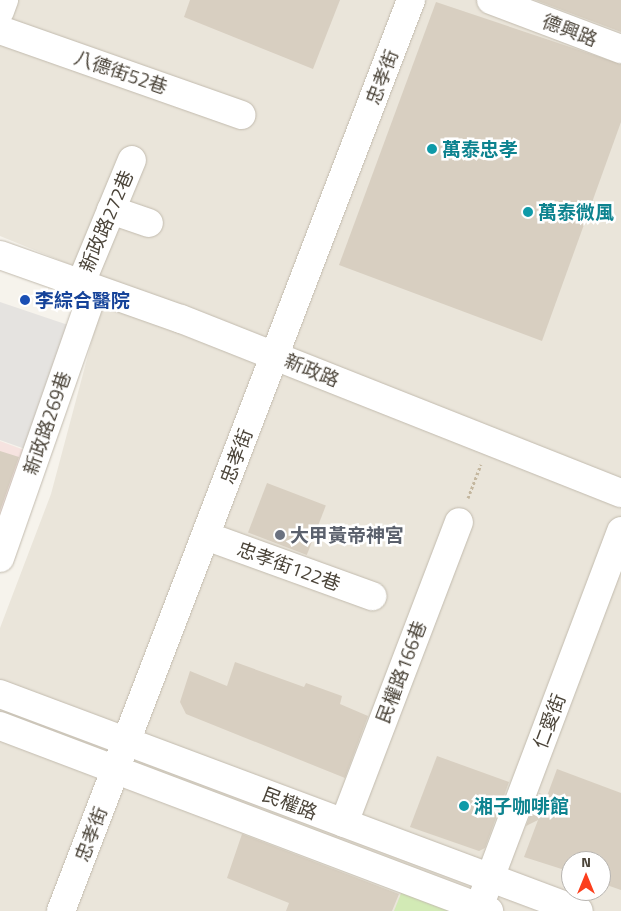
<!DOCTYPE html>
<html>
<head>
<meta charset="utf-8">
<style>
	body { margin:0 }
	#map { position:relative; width:621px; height:911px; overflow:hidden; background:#f6f3ec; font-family:"Titillium Web","Noto Sans TC",sans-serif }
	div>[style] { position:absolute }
	.residential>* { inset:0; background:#eae5da }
	.medical>* { inset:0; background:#f6e3e0 }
	.green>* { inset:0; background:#d2eab5 }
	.parking>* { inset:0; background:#e5e3e0 }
	.building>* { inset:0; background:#d8cfc1; transform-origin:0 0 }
	.path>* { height:3px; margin-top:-1.5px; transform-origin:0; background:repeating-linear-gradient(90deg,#c4b79f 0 2.5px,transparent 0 5px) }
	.roads { filter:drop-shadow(0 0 1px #c2bbae) drop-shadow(0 0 1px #c2bbae) }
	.minor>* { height:28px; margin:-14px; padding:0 14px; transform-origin:14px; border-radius:14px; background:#fff }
	.dots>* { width:14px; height:14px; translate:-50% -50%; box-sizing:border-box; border:2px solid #fff; border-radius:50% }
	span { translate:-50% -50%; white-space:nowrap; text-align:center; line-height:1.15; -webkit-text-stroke:5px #fff; paint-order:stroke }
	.street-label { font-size:19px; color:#4b4439 }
	.culture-label { font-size:19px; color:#0d838f; font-weight:700 }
	.left { translate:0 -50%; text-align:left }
	.transit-label { font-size:19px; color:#164399; font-weight:700 }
	.worship-label { font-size:19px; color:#5b616d; font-weight:700 }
	.north { position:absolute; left:561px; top:851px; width:50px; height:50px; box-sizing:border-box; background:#fff; border:1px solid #b7b4b0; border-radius:50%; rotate:0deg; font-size:14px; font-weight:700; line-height:20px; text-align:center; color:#4b4439 }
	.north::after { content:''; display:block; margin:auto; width:18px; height:22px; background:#fc3f1d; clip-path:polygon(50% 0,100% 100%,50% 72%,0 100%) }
</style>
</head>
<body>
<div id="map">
	<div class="residential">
		<i style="clip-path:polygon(evenodd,0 0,621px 0,621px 911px,0 911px,0 628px,51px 494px,108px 280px,0 236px,0 0,571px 861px,601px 861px,601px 891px,571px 891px,571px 861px)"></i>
	</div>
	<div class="medical">
		<i style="clip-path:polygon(0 441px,35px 454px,0 539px)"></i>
	</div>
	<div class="green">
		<i style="clip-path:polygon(402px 891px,451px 911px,394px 911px)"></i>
	</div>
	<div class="parking">
		<i style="clip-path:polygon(0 302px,74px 327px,28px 450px,0 440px)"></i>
	</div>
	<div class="building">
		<i style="clip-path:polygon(190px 0,340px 0,313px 69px,184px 17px)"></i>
		<i style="clip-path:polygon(535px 0,621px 0,621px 32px)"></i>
		<i style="clip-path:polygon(436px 2px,621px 64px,621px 122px,542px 341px,339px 265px)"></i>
		<i style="clip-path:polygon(0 451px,19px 457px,0 511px)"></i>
		<i style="left:267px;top:483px;width:63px;height:53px;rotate:21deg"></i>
		<i style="clip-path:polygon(235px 662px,304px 687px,306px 683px,342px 696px,340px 704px,368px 716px,345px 778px,186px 714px,180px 702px,190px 671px,227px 686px)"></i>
		<i style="clip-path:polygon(437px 756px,509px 782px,485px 848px,479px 851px,410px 827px)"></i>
		<i style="clip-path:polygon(557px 769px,621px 793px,621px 890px,601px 883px,601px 861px,571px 861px,571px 872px,524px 857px,538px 820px,526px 826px,539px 793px,547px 796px)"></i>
		<i style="clip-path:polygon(242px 834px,399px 894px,392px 911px,286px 911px,289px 903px,227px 878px)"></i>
	</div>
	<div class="path">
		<i style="left:468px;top:498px;width:36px;rotate:-69deg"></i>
	</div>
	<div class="roads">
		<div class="minor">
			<i style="left:491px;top:0;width:139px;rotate:20.7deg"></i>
			<i style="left:0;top:11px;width:12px;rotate:-70deg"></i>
			<i style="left:0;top:30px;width:256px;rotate:19.4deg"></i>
			<i style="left:111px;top:210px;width:40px;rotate:18.9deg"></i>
			<i style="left:0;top:255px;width:192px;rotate:19.5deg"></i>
			<i style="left:181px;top:319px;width:473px;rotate:21.6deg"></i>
			<i style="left:81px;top:283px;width:133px;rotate:-67.5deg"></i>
			<i style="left:206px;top:536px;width:177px;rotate:19.9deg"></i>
			<i style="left:0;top:558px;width:285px;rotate:-70.7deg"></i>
			<i style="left:0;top:694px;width:618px;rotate:20.55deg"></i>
			<i style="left:0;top:726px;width:523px;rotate:20.72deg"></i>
			<i style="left:344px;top:823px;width:322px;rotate:-69.1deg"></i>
			<i style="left:484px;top:894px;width:388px;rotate:-69.3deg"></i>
			<i style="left:61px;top:911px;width:976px;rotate:-68.98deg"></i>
		</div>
	</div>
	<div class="dots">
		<i style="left:432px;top:149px;background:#0f9aa8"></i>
		<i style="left:528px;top:212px;background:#0f9aa8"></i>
		<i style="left:25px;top:300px;background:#1a4fb4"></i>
		<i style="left:280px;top:535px;background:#6b7280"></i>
		<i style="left:464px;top:806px;background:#0f9aa8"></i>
	</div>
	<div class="street-label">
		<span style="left:570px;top:30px;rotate:21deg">德興路</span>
		<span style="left:121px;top:72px;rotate:19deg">八德街52巷</span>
		<span style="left:382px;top:77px;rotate:-69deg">忠孝街</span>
		<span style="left:106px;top:221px;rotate:-67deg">新政路272巷</span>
		<span style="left:312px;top:370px;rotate:22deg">新政路</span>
		<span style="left:47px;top:423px;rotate:-71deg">新政路269巷</span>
		<span style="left:236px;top:456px;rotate:-69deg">忠孝街</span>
		<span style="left:289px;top:566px;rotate:20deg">忠孝街122巷</span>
		<span style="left:401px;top:672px;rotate:-69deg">民權路166巷</span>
		<span style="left:549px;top:721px;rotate:-69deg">仁愛街</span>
		<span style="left:290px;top:803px;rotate:21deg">民權路</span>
		<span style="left:91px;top:834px;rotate:-69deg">忠孝街</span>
	</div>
	<div class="culture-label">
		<span class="left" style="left:442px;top:149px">萬泰忠孝</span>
		<span class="left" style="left:538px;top:212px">萬泰微風</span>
		<span class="left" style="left:474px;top:806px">湘子咖啡館</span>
	</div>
	<div class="transit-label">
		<span class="left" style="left:35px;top:300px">李綜合醫院</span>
	</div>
	<div class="worship-label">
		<span class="left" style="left:290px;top:535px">大甲黃帝神宮</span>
	</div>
	<div class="north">N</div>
</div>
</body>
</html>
